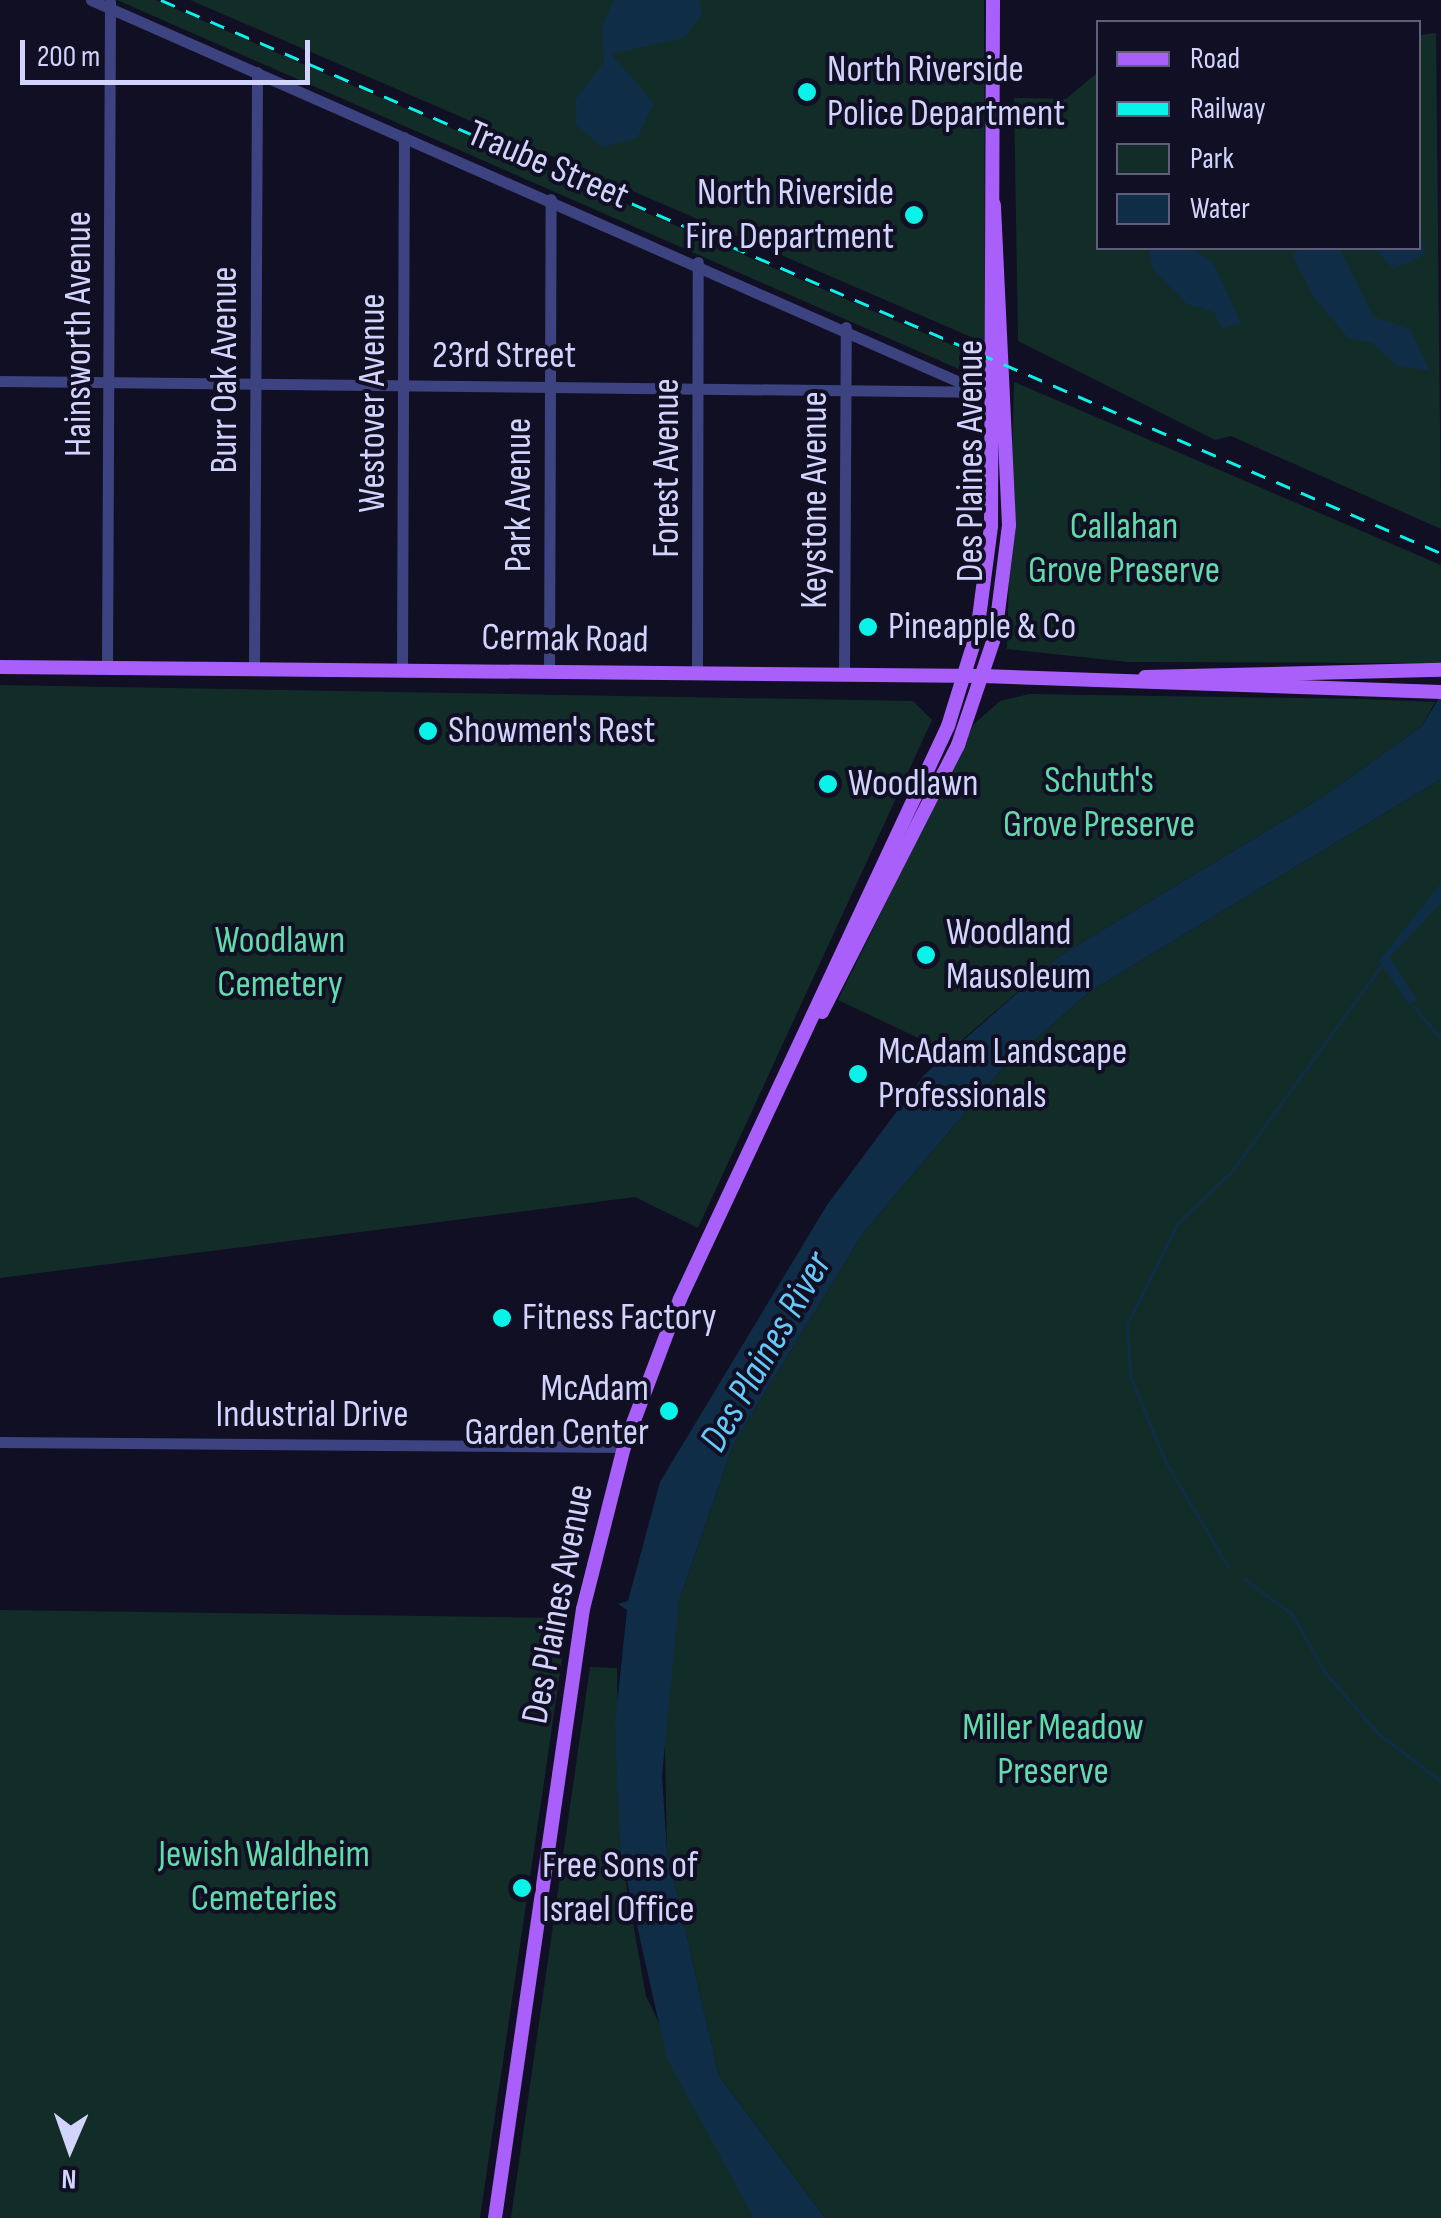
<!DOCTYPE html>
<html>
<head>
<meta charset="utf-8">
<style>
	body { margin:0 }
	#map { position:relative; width:1441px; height:2218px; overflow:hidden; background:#100f23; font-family:"Sofia Sans Condensed",sans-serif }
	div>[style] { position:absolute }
	.green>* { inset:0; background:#122d28 }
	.water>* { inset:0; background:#102d47 }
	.stream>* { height:2.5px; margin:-1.25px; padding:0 1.25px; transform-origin:1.25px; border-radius:1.25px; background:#102d47 }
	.minor>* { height:11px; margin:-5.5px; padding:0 5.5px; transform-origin:5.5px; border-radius:5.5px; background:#3c4380 }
	.major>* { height:14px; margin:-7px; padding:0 7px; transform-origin:7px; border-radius:7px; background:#a95ff9 }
	.rail>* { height:2.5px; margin-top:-1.25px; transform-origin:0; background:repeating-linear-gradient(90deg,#09f3e8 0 15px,transparent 0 27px) }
	.dots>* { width:28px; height:28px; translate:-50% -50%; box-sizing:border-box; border:5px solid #100f23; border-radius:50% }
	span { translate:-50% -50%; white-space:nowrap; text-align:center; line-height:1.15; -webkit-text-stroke:8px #100f23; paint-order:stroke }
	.poi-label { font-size:38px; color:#d3d4fd }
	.left { translate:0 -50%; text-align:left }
	.right { translate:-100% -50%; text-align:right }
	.street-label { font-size:38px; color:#d3d4fd }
	.park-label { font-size:38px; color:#62dbab }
	.water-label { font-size:40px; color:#65caf9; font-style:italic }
	.legend { position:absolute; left:1096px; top:20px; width:325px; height:230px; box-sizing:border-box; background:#100f23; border:2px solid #5e5e7a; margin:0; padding:12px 18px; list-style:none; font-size:30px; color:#d3d4fd }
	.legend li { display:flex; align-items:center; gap:20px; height:50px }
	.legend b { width:50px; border:2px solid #5e5e7a }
	.north { position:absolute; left:20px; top:2098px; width:100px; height:100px; -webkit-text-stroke:8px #100f23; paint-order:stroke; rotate:182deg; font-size:28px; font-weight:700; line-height:40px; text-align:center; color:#d3d4fd }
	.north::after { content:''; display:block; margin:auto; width:35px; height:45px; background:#d3d4fd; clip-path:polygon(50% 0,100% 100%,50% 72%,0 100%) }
	.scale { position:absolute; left:20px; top:40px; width:290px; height:45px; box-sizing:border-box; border:5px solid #d3d4fd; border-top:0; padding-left:12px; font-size:30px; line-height:35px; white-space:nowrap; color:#d3d4fd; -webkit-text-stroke:8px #100f23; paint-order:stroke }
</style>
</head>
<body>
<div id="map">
	<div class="green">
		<i style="clip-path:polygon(117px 0,155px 0,977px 356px,977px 377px)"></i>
		<i style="clip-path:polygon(190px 0,984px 0,985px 343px)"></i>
		<i style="clip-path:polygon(1436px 33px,1441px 529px,1231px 436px,1215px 440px,1018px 341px,1014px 98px,1066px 99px,1098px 72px,1098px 248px,1418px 248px,1419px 35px)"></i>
		<i style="clip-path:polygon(1014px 382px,1441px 565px,1441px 663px,1128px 662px,1007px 649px)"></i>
		<i style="clip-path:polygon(0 685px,913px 701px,932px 720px,698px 1228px,635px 1197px,0 1278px)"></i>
		<i style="clip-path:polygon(1029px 694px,1363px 699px,1435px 702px,1422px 726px,1324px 796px,1058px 957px,948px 1052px,838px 1000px,974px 724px,1000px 701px)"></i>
		<i style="clip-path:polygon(1441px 779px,1441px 2218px,825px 2218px,719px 2076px,667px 1850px,664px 1701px,679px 1601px,733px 1445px,864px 1232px,1003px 1068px,1089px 992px)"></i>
		<i style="clip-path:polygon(0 1610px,568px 1618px,480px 2218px,0 2218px)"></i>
		<i style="clip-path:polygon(590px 1667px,617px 1668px,620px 1850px,646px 1996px,754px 2218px,511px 2218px)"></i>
	</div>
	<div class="water">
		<i style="clip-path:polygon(614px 0,699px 0,703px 13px,684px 38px,611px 54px,654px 103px,637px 138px,603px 147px,576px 125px,576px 99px,604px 62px,602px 26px)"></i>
		<i style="clip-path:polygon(1419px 222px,1425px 255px,1393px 269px,1375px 248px,1418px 248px)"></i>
		<i style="clip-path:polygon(1148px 248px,1193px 248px,1213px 263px,1241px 323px,1222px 329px,1214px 312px,1187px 304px,1153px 269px)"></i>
		<i style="clip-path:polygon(1303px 248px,1339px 248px,1374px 317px,1410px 329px,1430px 371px,1395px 365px,1373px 343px,1348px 338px,1313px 296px,1292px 255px)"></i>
		<i style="clip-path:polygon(1441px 695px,1441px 779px,1089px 992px,1003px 1068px,864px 1232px,733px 1445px,679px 1601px,662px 1776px,667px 1850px,719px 2076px,825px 2218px,754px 2218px,667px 2059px,620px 1850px,615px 1724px,627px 1610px,618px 1604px,628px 1601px,660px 1482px,827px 1205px,924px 1075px,1058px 957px,1324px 796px,1422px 726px)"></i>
		<i style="clip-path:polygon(1441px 883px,1441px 903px,1390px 957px,1417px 1000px,1409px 1005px,1379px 961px)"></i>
	</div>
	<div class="stream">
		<i style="left:1414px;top:1006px;width:43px;rotate:50.7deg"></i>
		<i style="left:1228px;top:1567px;width:121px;rotate:-120.8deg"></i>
		<i style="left:1166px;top:1463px;width:94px;rotate:-112.5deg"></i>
		<i style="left:1130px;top:1376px;width:52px;rotate:-93.3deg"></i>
		<i style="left:1127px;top:1324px;width:112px;rotate:-63.4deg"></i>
		<i style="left:1177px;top:1224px;width:76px;rotate:-43.9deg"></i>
		<i style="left:1232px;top:1171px;width:252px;rotate:-54deg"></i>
		<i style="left:1245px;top:1579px;width:59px;rotate:36.7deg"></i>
		<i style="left:1292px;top:1614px;width:67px;rotate:60.4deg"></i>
		<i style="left:1325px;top:1672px;width:81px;rotate:49deg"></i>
		<i style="left:1378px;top:1733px;width:79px;rotate:37.3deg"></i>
	</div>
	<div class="minor">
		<i style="left:91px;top:0;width:966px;rotate:23.75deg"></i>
		<i style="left:0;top:381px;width:996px;rotate:0.63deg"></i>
		<i style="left:107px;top:668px;width:666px;rotate:-89.74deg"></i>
		<i style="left:254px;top:669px;width:597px;rotate:-89.71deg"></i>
		<i style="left:402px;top:670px;width:533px;rotate:-89.79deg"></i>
		<i style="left:549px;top:672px;width:473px;rotate:-89.8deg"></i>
		<i style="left:697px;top:673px;width:411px;rotate:-89.9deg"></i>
		<i style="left:844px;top:674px;width:347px;rotate:-89.7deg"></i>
		<i style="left:0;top:1442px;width:624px;rotate:0.46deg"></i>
	</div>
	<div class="major">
		<i style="left:0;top:667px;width:983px;rotate:0.52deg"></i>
		<i style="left:983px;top:676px;width:458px;rotate:2deg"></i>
		<i style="left:1145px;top:677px;width:296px;rotate:-1.4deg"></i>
		<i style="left:822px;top:1012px;width:300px;rotate:-63deg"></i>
		<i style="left:958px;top:745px;width:115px;rotate:-71.3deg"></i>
		<i style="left:995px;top:636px;width:112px;rotate:-82.8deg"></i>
		<i style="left:1009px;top:525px;width:321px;rotate:-92.7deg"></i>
		<i style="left:495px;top:2218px;width:615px;rotate:-81.78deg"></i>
		<i style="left:583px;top:1609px;width:167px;rotate:-75.8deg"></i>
		<i style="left:624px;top:1447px;width:158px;rotate:-69.3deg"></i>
		<i style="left:680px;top:1299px;width:633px;rotate:-64.93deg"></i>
		<i style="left:948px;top:726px;width:97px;rotate:-72.7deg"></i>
		<i style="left:977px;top:633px;width:108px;rotate:-82.5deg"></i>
		<i style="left:991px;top:526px;width:526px;rotate:-89.78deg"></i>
	</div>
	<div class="rail">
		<i style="left:161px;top:0;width:1394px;rotate:23.37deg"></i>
	</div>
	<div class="dots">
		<i style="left:807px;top:92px;background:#09f3e8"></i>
		<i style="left:914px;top:215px;background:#09f3e8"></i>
		<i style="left:868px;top:627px;background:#09f3e8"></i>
		<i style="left:428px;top:731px;background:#09f3e8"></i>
		<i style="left:828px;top:784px;background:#09f3e8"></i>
		<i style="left:926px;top:955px;background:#09f3e8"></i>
		<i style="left:858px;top:1074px;background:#09f3e8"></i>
		<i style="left:502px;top:1318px;background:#09f3e8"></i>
		<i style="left:669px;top:1411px;background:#09f3e8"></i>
		<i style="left:522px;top:1888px;background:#09f3e8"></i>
	</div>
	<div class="poi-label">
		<span class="left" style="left:827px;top:92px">North Riverside<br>Police Department</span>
		<span class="right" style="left:894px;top:215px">North Riverside<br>Fire Department</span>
		<span class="left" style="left:888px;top:627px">Pineapple &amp; Co</span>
		<span class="left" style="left:448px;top:731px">Showmen's Rest</span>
		<span class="left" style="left:848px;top:784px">Woodlawn</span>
		<span class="left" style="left:946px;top:955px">Woodland<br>Mausoleum</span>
		<span class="left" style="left:878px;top:1074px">McAdam Landscape<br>Professionals</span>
		<span class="left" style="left:522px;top:1318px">Fitness Factory</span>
		<span class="right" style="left:649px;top:1411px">McAdam<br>Garden Center</span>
		<span class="left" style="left:542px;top:1888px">Free Sons of<br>Israel Office</span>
	</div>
	<div class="street-label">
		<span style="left:548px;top:165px;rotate:23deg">Traube Street</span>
		<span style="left:79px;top:334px;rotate:-90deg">Hainsworth Avenue</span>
		<span style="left:504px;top:356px">23rd Street</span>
		<span style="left:225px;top:370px;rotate:-90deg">Burr Oak Avenue</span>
		<span style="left:373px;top:403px;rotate:-90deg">Westover Avenue</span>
		<span style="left:971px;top:461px;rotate:-90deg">Des Plaines Avenue</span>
		<span style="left:667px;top:468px;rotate:-90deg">Forest Avenue</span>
		<span style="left:519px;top:495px;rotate:-90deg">Park Avenue</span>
		<span style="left:815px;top:500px;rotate:-90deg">Keystone Avenue</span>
		<span style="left:565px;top:639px;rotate:1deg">Cermak Road</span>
		<span style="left:312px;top:1415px">Industrial Drive</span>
		<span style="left:558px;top:1604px;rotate:-79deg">Des Plaines Avenue</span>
	</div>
	<div class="park-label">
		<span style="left:1124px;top:549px">Callahan<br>Grove Preserve</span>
		<span style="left:1099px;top:803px">Schuth's<br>Grove Preserve</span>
		<span style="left:280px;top:963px">Woodlawn<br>Cemetery</span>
		<span style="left:1053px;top:1750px">Miller Meadow<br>Preserve</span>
		<span style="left:264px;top:1877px">Jewish Waldheim<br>Cemeteries</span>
	</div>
	<div class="water-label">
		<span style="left:766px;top:1352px;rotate:-60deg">Des Plaines River</span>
	</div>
	<ul class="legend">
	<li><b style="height:12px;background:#a95ff9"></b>Road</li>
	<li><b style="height:12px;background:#09f3e8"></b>Railway</li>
	<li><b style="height:28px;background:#122d28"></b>Park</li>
	<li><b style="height:28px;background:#102d47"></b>Water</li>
	</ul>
	<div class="north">N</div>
	<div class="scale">200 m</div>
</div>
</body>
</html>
